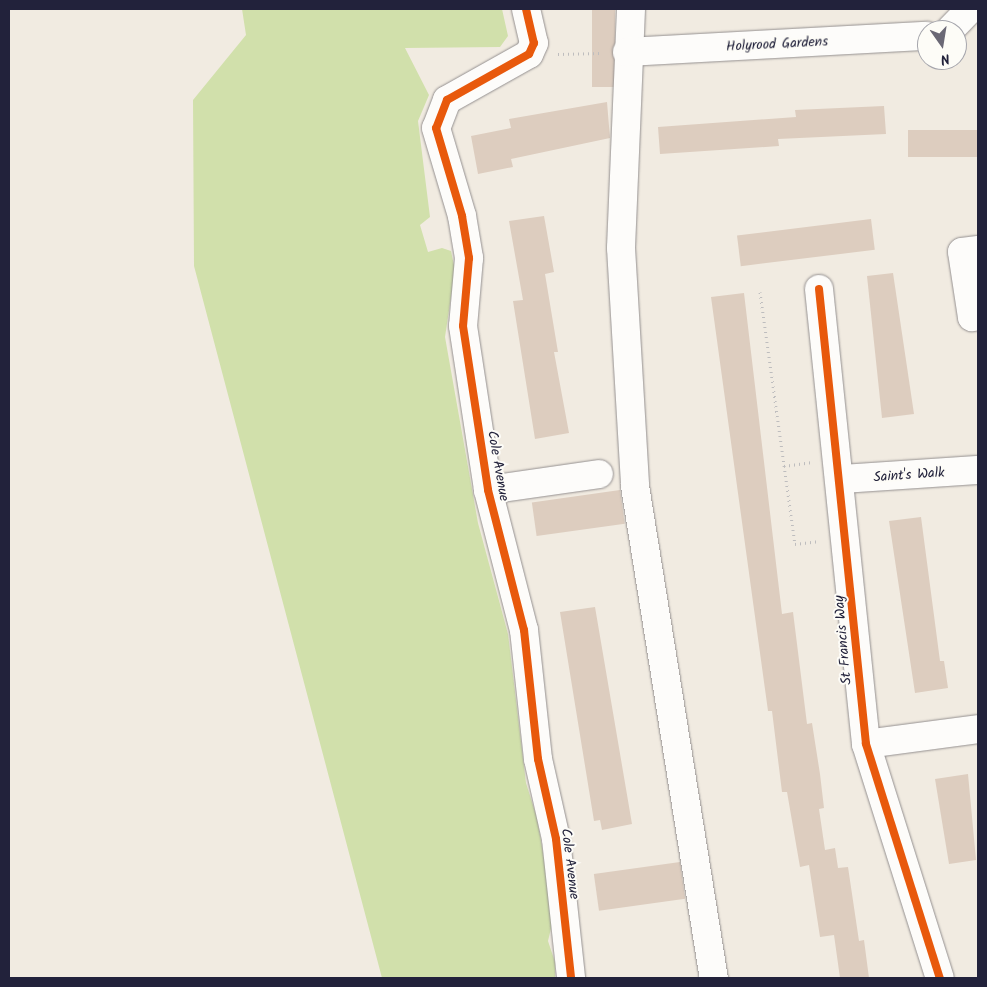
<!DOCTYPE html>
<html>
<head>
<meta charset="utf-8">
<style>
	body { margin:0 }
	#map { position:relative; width:987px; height:987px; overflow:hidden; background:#f1ebe1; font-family:Kalam,sans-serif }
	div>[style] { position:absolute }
	.green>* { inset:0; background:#d1e0ab }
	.building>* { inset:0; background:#ddcdbf; transform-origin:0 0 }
	.path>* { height:3px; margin-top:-1.5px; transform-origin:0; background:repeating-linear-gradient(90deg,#bebdbe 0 1px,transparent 0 5px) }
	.roads { filter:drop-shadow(0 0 1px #949090) drop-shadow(0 0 1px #949090) }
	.minor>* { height:28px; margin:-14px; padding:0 14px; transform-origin:14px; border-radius:14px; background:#fdfcfa }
	.cycleway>* { height:8px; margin:-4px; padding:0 4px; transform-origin:4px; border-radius:4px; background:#e8590c }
	span { translate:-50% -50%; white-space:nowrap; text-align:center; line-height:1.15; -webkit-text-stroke:4px #fdfcf7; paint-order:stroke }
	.street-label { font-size:14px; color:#22223b }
	.frame { position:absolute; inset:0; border:10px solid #22223b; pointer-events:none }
	.north { position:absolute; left:917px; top:20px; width:50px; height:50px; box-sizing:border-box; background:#fdfcf7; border:1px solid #a5a5ac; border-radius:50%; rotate:167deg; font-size:14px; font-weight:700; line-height:20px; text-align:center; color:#22223b }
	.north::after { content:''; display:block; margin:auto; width:18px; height:22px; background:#6a6875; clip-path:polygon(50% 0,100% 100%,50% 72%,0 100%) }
</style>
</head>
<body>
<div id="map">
	<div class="green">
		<i style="clip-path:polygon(242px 9px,502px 9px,508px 36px,500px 47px,405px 48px,429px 95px,418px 121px,430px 217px,420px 225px,428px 252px,442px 248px,451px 251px,455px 270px,445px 337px,478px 523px,508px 634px,526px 783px,537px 818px,554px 916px,548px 941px,555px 962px,555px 978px,382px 978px,194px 266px,193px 100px,246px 35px)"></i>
	</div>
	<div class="building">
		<i style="left:592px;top:9px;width:23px;height:78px"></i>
		<i style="clip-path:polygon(607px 102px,610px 138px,511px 159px,513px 167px,478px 174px,471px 136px,511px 128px,509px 119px)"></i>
		<i style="clip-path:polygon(884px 106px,886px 134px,778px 139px,779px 146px,660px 154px,658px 127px,796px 117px,795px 110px)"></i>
		<i style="left:978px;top:130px;width:27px;height:70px;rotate:90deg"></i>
		<i style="clip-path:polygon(544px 216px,554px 272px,545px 274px,558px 352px,554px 352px,569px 433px,535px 439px,513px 301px,523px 300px,509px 221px)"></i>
		<i style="left:871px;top:219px;width:31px;height:135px;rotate:83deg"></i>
		<i style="clip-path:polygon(893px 273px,914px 414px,882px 418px,867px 276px)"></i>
		<i style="clip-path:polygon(744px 293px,782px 614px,793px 612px,807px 724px,812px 723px,820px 774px,824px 808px,819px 809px,825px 850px,835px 848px,838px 868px,848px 867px,859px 941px,864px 940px,869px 978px,840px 978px,834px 935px,820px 937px,809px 865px,800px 867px,787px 792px,782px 792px,772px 711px,768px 711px,711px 297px)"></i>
		<i style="left:620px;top:490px;width:34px;height:89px;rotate:82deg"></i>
		<i style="clip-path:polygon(921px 517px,940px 661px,944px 661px,948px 688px,915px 693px,889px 521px)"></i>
		<i style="clip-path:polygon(595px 607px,632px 824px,602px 830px,600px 820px,594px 821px,560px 612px)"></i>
		<i style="clip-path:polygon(968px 774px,976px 860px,949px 864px,935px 779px)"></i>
		<i style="left:680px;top:862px;width:37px;height:87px;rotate:82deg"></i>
	</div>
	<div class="path">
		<i style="left:558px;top:54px;width:44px;rotate:-1.3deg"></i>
		<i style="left:760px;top:292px;width:254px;rotate:82.1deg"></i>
		<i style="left:795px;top:544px;width:23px;rotate:-7deg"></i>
		<i style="left:784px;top:466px;width:27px;rotate:-8deg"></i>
	</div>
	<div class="roads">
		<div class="minor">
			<i style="left:526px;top:9px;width:35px;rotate:77deg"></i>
			<i style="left:534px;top:43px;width:12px;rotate:114deg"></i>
			<i style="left:529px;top:54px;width:94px;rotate:150.7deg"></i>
			<i style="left:447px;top:100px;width:30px;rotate:111deg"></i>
			<i style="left:436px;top:128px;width:92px;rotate:73.5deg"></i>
			<i style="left:462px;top:216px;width:43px;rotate:80.5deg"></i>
			<i style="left:469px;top:258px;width:68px;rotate:95deg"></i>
			<i style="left:463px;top:326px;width:166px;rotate:81.3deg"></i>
			<i style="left:488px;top:490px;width:145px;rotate:75.6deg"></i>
			<i style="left:524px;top:630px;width:130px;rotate:83.8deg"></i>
			<i style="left:538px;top:759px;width:82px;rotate:77.3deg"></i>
			<i style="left:556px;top:839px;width:140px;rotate:83.8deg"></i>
			<i style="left:631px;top:9px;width:239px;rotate:92.4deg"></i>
			<i style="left:621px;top:248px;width:238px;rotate:86.6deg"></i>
			<i style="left:635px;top:486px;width:498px;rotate:80.9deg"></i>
			<i style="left:950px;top:30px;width:29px;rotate:-46deg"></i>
			<i style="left:627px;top:52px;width:300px;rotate:-3.1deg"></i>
			<i style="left:978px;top:250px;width:16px;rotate:173deg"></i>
			<i style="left:962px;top:252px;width:66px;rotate:81.3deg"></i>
			<i style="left:972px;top:317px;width:6px;rotate:-9deg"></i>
			<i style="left:819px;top:289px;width:457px;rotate:84.1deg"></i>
			<i style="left:866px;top:744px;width:245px;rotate:72.5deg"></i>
			<i style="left:841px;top:479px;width:137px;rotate:-3.8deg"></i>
			<i style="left:488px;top:490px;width:112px;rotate:-8.2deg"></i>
			<i style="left:866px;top:744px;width:113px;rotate:-7.6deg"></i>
		</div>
	</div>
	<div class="cycleway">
		<i style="left:526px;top:9px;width:35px;rotate:77deg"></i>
		<i style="left:534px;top:43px;width:12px;rotate:114deg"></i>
		<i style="left:529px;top:54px;width:94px;rotate:150.7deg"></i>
		<i style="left:447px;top:100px;width:30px;rotate:111deg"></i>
		<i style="left:436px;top:128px;width:92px;rotate:73.5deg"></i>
		<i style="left:462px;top:216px;width:43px;rotate:80.5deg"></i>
		<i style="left:469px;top:258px;width:68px;rotate:95deg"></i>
		<i style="left:463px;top:326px;width:166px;rotate:81.3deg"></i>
		<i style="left:488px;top:490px;width:145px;rotate:75.6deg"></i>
		<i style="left:524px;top:630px;width:130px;rotate:83.8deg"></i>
		<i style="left:538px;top:759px;width:82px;rotate:77.3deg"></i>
		<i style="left:556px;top:839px;width:140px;rotate:83.8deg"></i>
		<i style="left:819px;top:289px;width:457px;rotate:84.1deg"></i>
		<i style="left:866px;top:744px;width:245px;rotate:72.5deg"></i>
	</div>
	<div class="street-label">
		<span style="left:777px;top:44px;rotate:-3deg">Holyrood Gardens</span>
		<span style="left:498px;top:466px;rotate:80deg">Cole Avenue</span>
		<span style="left:909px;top:475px;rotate:-4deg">Saint's Walk</span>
		<span style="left:843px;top:640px;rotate:-95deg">St Francis Way</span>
		<span style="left:570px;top:864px;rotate:83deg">Cole Avenue</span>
	</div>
	<div class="frame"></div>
	<div class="north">N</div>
</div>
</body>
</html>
